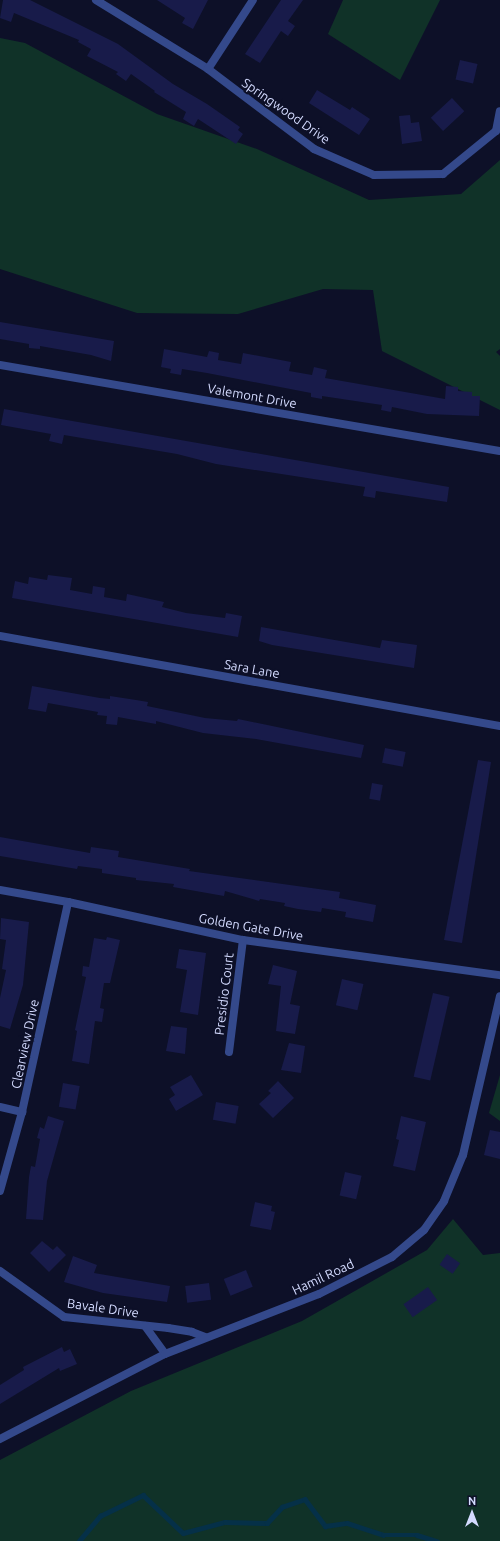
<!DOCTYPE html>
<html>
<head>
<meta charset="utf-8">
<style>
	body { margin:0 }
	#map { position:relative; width:500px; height:1541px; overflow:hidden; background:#0d1028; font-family:Ubuntu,sans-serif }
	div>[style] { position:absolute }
	.green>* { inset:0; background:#103228 }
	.stream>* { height:4.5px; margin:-2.25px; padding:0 2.25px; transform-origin:2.25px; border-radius:2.25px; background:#053048 }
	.building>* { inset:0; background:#181b4a; transform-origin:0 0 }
	.minor>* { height:8px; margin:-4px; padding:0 4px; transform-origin:4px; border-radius:4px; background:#34498b }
	.tertiary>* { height:8px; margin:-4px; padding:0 4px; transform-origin:4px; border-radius:4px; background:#34498b }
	span { translate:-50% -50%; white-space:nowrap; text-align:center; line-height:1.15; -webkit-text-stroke:4px #0d1028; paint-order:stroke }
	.street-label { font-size:13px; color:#d4dbff }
	.north { position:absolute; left:452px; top:1493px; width:40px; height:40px; -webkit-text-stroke:3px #0d1028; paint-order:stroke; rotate:0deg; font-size:11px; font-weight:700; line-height:16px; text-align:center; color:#d4dbff }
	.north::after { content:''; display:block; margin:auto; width:14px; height:18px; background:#d4dbff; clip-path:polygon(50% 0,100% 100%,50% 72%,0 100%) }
</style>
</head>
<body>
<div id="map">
	<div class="green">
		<i style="clip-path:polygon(343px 0,440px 0,400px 80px,328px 34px)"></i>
		<i style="clip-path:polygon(0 38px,25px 43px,157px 114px,257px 149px,369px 200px,461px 194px,500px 160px,500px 349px,496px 352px,500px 356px,500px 410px,382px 351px,373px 290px,323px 289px,238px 314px,137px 313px,0 269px)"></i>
		<i style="clip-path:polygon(500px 1075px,500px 1121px,489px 1113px)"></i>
		<i style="clip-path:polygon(453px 1219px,483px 1255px,500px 1253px,500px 1541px,0 1541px,0 1460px,131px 1391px,302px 1321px,427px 1250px)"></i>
	</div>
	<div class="stream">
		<i style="left:79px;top:1541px;width:33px;rotate:-50deg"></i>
		<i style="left:100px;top:1516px;width:48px;rotate:-26deg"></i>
		<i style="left:143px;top:1495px;width:55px;rotate:43.5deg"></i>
		<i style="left:183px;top:1533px;width:43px;rotate:-14.7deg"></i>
		<i style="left:225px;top:1522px;width:42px;rotate:1.4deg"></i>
		<i style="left:267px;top:1523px;width:22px;rotate:-47deg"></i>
		<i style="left:282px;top:1507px;width:24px;rotate:-19deg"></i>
		<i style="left:305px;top:1499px;width:34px;rotate:53deg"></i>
		<i style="left:325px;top:1526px;width:22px;rotate:-8deg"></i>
		<i style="left:347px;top:1523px;width:38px;rotate:18deg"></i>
		<i style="left:383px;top:1535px;width:34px"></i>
		<i style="left:417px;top:1535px;width:21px;rotate:17deg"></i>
	</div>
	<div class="building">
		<i style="clip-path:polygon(3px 0,30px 0,118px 44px,173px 84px,207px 104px,240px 127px,238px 130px,243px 134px,236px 144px,198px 119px,194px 126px,183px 119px,186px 112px,154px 92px,155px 91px,131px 74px,126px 81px,116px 74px,118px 72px,87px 56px,91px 49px,78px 42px,79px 40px,14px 13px,11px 22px,0 18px)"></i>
		<i style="clip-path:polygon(157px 0,208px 0,193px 29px,182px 23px,185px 18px)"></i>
		<i style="clip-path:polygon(281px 0,303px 0,288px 21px,295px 26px,288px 36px,281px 31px,260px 63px,245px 54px)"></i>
		<i style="left:460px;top:60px;width:18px;height:20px;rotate:13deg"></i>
		<i style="clip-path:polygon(317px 90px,350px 110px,352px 107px,370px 119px,359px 135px,309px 103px)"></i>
		<i style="left:452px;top:98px;width:18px;height:29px;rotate:47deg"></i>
		<i style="clip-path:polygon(410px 115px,411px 123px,419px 122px,422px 141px,402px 144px,399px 116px)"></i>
		<i style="clip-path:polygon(0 322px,114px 341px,111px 361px,91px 355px,40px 346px,40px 349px,29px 348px,29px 344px,0 339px)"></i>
		<i style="clip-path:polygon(164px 349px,207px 357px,209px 351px,219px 353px,218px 360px,241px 364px,243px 353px,291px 362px,289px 371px,312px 375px,314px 367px,327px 370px,325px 378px,445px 399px,446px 386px,458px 387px,458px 391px,472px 392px,472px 396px,480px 396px,479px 416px,427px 414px,392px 407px,391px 412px,381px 410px,382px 405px,322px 396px,322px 399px,311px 397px,311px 393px,207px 373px,182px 369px,181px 375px,170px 373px,171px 369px,161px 367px)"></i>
		<i style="clip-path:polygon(4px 409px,449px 487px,447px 502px,376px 491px,375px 498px,363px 496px,365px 487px,216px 464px,177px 454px,64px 435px,62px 444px,49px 441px,51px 434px,1px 425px)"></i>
		<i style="clip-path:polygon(48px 575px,72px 578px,70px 590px,92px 594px,93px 586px,105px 588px,104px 597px,126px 601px,127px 594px,164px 602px,162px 607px,186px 613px,225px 618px,226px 613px,242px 616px,238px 637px,12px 598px,15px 581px,28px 584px,29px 577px,47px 580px)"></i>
		<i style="clip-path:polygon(261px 627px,380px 648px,382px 640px,417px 645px,414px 668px,272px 645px,259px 641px)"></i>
		<i style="clip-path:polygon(32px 686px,100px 698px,110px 699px,110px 696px,136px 700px,148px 702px,147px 706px,205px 718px,237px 721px,238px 719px,364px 745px,361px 758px,256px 739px,203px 733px,156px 721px,156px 724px,118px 717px,117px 725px,106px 724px,107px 716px,97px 715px,98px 712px,48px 703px,46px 712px,28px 709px)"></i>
		<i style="left:385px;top:748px;width:21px;height:15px;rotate:11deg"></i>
		<i style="clip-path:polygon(478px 760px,491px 762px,462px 943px,444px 940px)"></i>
		<i style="left:372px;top:783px;width:11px;height:16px;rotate:10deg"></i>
		<i style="clip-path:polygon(0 837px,90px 853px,91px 847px,119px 851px,118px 857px,190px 869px,189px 871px,340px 892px,339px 898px,376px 905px,373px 922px,345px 917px,346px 912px,322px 908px,321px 912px,298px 909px,284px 906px,285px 903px,260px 899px,259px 901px,225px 891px,224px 896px,173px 887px,174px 884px,136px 880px,136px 878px,102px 873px,102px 869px,78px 866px,77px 869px,0 856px)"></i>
		<i style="clip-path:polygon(1px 918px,29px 922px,23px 985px,10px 1029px,0 1026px,0 998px,6px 970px,2px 969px,6px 940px,0 939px)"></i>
		<i style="clip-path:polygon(107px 937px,120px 940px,110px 983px,104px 983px,100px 1008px,104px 1009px,102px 1022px,95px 1021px,89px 1064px,72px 1061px,77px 1031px,75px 1030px,86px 977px,82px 976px,83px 966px,89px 967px,94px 938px,106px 940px)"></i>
		<i style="clip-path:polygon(179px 949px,206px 953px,198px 1015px,180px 1012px,187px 970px,176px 968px)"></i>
		<i style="clip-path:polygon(273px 965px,297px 971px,290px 1004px,300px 1006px,295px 1034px,276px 1031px,281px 986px,268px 984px)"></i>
		<i style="left:342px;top:979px;width:22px;height:27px;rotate:13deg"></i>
		<i style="left:433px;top:993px;width:17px;height:86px;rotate:13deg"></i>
		<i style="clip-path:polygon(171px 1026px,187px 1028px,185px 1054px,166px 1051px)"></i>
		<i style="clip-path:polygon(289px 1043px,305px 1046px,301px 1073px,281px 1070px)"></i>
		<i style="clip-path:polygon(191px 1075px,203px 1095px,176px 1111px,169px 1099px,175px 1095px,170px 1087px)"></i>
		<i style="clip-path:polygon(278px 1081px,294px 1098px,273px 1118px,259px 1104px,271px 1093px,268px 1091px)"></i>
		<i style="left:63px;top:1083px;width:17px;height:24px;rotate:10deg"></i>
		<i style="left:216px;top:1102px;width:23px;height:18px;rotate:10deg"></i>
		<i style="clip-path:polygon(48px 1116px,64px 1121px,47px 1181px,43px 1220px,26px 1219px,29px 1177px,31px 1166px,35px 1167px,40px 1139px,37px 1138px,40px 1127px,44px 1129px)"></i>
		<i style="clip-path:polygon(401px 1116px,426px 1122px,415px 1171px,393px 1166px,399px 1140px,396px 1139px)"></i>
		<i style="clip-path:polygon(490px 1130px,500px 1132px,500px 1159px,484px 1155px)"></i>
		<i style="left:345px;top:1172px;width:17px;height:24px;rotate:13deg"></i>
		<i style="clip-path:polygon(255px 1202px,272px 1206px,271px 1211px,275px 1212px,271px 1230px,250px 1226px)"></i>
		<i style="clip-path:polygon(42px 1241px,53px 1250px,57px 1246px,66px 1255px,49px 1272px,30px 1253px)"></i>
		<i style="left:447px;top:1254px;width:16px;height:13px;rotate:35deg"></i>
		<i style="clip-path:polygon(73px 1256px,97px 1265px,94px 1273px,170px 1286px,167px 1302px,103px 1293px,64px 1282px)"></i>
		<i style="left:246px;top:1270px;width:18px;height:24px;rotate:68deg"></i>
		<i style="left:209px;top:1283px;width:17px;height:24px;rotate:83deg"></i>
		<i style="left:428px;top:1287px;width:16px;height:30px;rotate:55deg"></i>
		<i style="clip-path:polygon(62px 1347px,64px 1352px,70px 1349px,77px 1364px,60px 1371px,59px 1368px,0 1404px,0 1385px,24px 1370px,23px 1367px)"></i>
	</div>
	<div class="minor">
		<i style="left:96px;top:0;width:132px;rotate:31.6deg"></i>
		<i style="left:208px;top:69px;width:133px;rotate:37deg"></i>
		<i style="left:314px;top:149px;width:65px;rotate:23.4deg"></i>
		<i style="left:374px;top:175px;width:69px;rotate:-0.8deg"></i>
		<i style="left:443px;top:174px;width:68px;rotate:-39.1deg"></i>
		<i style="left:496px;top:131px;width:20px;rotate:-79deg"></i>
		<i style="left:208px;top:69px;width:82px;rotate:-56.9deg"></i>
		<i style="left:0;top:365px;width:507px;rotate:9.76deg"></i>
		<i style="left:0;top:636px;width:508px;rotate:10.2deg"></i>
		<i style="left:0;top:890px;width:69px;rotate:10deg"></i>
		<i style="left:68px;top:902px;width:179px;rotate:12.3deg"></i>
		<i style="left:243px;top:940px;width:259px;rotate:7.8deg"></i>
		<i style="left:229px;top:1052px;width:113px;rotate:-82.9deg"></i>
		<i style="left:0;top:1107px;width:23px;rotate:13deg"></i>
		<i style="left:0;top:1191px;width:82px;rotate:-74.4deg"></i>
		<i style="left:22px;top:1112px;width:215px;rotate:-77.6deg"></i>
		<i style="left:0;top:1271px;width:79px;rotate:35.7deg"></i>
		<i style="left:64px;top:1317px;width:105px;rotate:6deg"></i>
		<i style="left:168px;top:1328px;width:24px;rotate:9deg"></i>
		<i style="left:192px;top:1332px;width:14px;rotate:21deg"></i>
		<i style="left:145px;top:1326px;width:34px;rotate:54deg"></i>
	</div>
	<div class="tertiary">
		<i style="left:0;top:1439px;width:186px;rotate:-27.3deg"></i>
		<i style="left:165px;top:1354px;width:165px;rotate:-21.3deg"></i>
		<i style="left:319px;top:1294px;width:82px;rotate:-26.9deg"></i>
		<i style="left:392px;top:1257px;width:42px;rotate:-40.2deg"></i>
		<i style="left:424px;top:1230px;width:35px;rotate:-55deg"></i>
		<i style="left:444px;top:1201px;width:50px;rotate:-67.6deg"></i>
		<i style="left:463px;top:1155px;width:163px;rotate:-76.9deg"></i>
	</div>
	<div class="street-label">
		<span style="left:286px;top:111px;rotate:35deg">Springwood Drive</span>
		<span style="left:252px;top:396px;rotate:10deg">Valemont Drive</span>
		<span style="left:252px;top:669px;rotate:10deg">Sara Lane</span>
		<span style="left:251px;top:927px;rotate:10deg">Golden Gate Drive</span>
		<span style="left:224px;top:994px;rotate:-83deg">Presidio Court</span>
		<span style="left:25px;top:1044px;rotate:-78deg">Clearview Drive</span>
		<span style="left:323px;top:1277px;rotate:-25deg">Hamil Road</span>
		<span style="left:103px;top:1308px;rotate:8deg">Bavale Drive</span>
	</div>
	<div class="north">N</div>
</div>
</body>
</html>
